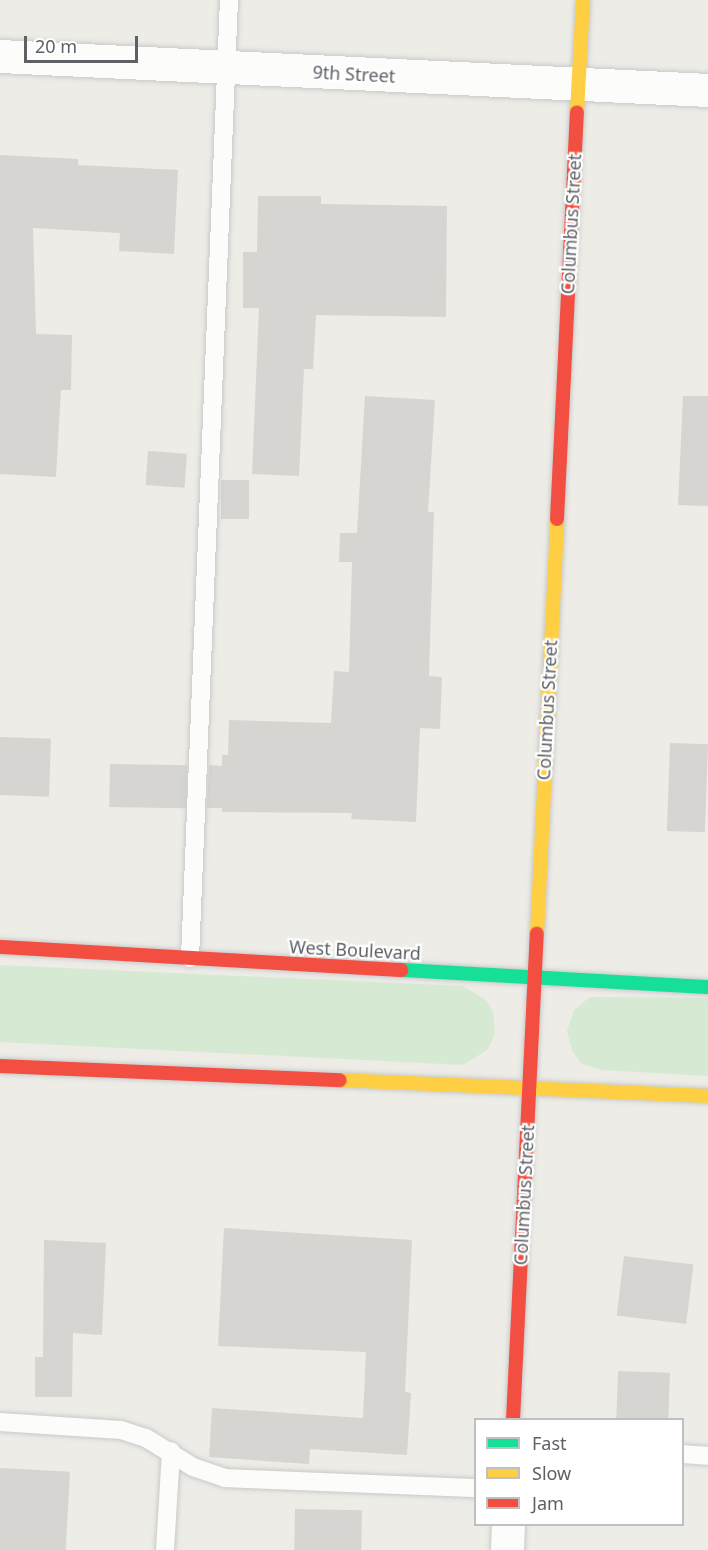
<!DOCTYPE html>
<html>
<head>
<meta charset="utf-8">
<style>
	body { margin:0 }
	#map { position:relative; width:708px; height:1550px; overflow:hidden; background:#edece7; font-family:"Noto Sans",sans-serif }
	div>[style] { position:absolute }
	.green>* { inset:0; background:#d6e9d3 }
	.building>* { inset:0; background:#d6d5d2; transform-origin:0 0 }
	.roads { filter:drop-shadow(0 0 2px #c9cac9) drop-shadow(0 0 2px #c9cac9) }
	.lane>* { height:18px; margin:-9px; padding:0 9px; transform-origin:9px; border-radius:9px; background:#fcfcfb }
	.street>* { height:33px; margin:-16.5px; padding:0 16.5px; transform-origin:16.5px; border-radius:16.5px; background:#fcfcfb }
	.fast>* { height:14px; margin:-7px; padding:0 7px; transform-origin:7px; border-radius:7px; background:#16e098 }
	.slow>* { height:14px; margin:-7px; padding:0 7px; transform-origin:7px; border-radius:7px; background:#ffcf43 }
	.jam>* { height:14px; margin:-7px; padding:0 7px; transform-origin:7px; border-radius:7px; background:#f24e42 }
	span { translate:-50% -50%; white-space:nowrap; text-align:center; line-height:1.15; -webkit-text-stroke:4.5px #fff; paint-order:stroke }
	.street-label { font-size:18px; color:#5d6166 }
	.legend { position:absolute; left:474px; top:1418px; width:210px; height:108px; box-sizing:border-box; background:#fff; border:2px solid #bec0c2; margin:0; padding:8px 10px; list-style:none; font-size:18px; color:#5d6166 }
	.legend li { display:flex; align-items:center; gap:12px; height:30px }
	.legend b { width:30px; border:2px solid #bec0c2 }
	.scale { position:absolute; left:24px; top:36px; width:114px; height:27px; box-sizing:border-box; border:3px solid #5d6166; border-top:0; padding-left:8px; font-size:18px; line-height:21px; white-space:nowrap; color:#5d6166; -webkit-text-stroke:4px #fff; paint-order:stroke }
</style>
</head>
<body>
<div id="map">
	<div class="green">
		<i style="clip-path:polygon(0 965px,462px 986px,485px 999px,493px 1011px,495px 1034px,487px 1050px,463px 1065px,0 1042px)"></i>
		<i style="clip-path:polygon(590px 997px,708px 998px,708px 1076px,602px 1070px,582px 1064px,572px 1051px,567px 1031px,574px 1010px)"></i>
	</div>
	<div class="building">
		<i style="clip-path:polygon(0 155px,78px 159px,78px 165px,178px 170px,174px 254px,119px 251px,120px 233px,33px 228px,36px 334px,72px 335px,71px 390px,61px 390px,56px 477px,0 474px)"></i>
		<i style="clip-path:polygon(258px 196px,321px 196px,321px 204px,447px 206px,446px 317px,316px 315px,313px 369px,304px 369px,299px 476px,252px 474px,259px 308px,243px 308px,243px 252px,257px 252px)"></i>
		<i style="clip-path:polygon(365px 396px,435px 400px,428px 512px,434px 512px,429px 676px,442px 677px,440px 729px,420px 728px,416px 822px,351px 819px,352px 813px,222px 812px,222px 808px,207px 808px,209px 765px,222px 766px,222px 755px,228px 755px,229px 720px,331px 723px,334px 671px,349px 672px,352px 562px,339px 562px,340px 533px,357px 533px)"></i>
		<i style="clip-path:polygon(683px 396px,708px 396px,708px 506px,678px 505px)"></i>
		<i style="left:148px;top:451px;width:39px;height:34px;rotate:4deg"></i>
		<i style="left:221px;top:480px;width:28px;height:39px"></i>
		<i style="left:0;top:737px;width:51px;height:58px;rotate:2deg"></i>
		<i style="left:670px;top:743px;width:38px;height:88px;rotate:2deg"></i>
		<i style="left:110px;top:764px;width:77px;height:43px;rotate:1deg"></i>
		<i style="clip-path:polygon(224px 1228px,412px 1240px,405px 1392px,411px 1393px,407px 1455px,310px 1449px,309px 1464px,209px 1457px,212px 1408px,363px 1418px,366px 1352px,218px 1346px)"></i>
		<i style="clip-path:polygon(44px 1240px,106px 1243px,102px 1335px,73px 1333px,72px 1397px,35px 1397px,35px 1357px,43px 1357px)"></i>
		<i style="left:624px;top:1256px;width:70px;height:60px;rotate:7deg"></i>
		<i style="left:618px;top:1371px;width:52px;height:48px;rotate:2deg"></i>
		<i style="left:0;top:1468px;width:70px;height:82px;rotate:3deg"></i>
		<i style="left:295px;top:1509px;width:67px;height:41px;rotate:1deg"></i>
	</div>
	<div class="roads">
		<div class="lane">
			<i style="left:190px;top:958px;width:959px;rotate:-87.67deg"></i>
			<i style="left:0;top:1422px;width:121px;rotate:3.8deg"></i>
			<i style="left:121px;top:1430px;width:26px;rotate:18deg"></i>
			<i style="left:146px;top:1438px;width:55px;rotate:31.7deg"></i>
			<i style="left:193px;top:1467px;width:34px;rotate:19deg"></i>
			<i style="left:225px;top:1478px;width:251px;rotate:2.3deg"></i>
			<i style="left:682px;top:1454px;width:26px;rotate:4deg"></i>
			<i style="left:165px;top:1550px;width:99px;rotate:-86.5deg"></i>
		</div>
		<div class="street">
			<i style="left:0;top:56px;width:709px;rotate:2.75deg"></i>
			<i style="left:507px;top:1550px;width:26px;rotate:-88deg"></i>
		</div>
		<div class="fast">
			<i style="left:401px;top:970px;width:307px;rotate:3.2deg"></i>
		</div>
		<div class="slow">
			<i style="left:577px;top:112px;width:112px;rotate:-86.9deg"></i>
			<i style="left:537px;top:934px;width:415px;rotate:-87.2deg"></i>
			<i style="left:340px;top:1080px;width:368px;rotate:2.5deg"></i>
		</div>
		<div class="jam">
			<i style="left:557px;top:519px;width:407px;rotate:-87.2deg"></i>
			<i style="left:0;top:947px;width:402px;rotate:3.3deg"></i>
			<i style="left:0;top:1066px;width:340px;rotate:2.4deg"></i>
			<i style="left:513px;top:1420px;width:487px;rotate:-87.2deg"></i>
		</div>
	</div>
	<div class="street-label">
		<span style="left:354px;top:74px;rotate:3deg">9th Street</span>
		<span style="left:571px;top:224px;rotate:-87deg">Columbus Street</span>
		<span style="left:547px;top:710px;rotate:-87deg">Columbus Street</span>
		<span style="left:355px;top:950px;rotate:3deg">West Boulevard</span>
		<span style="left:524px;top:1195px;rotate:-87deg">Columbus Street</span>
	</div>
	<ul class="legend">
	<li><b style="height:8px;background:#16e098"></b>Fast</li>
	<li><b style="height:8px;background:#ffcf43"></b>Slow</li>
	<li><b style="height:8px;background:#f24e42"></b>Jam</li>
	</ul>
	<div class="scale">20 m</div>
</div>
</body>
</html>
